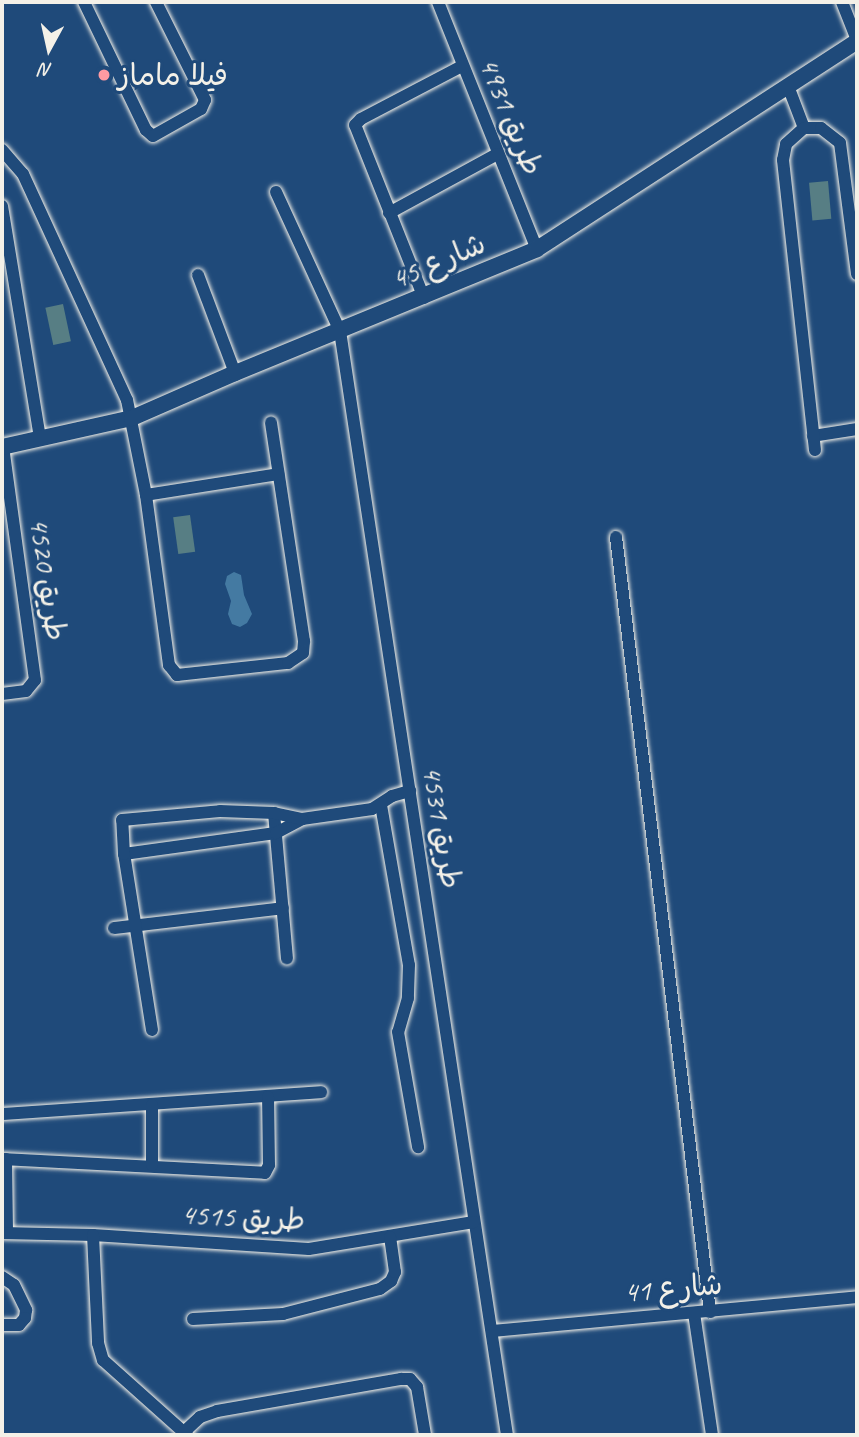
<!DOCTYPE html>
<html>
<head>
<meta charset="utf-8">
<style>
	body { margin:0 }
	#map { position:relative; width:859px; height:1437px; overflow:hidden; background:#1f4a7a; font-family:Caveat,"Playpen Sans Arabic",sans-serif }
	div>[style] { position:absolute }
	.green>* { inset:0; background:#577e84; transform-origin:0 0 }
	.water>* { inset:0; background:#447aa2 }
	.roads { filter:drop-shadow(0 0 2px #f4f1e8) drop-shadow(0 0 2px #f4f1e8) }
	.minor>* { height:12px; margin:-6px; padding:0 6px; transform-origin:6px; border-radius:6px; background:#1f4a7a }
	.tertiary>* { height:16px; margin:-8px; padding:0 8px; transform-origin:8px; border-radius:8px; background:#1f4a7a }
	.dots>* { width:19px; height:19px; translate:-50% -50%; box-sizing:border-box; border:4px solid #1f4a7a; border-radius:50% }
	span { translate:-50% -50%; white-space:nowrap; text-align:center; line-height:1.15; -webkit-text-stroke:6px #1f4a7a; paint-order:stroke }
	.poi-label { font-size:30px; color:#f4f1e8 }
	.left { translate:0 -50%; text-align:left }
	.street-label { font-size:30px; color:#f4f1e8 }
	.frame { position:absolute; inset:0; border:4px solid #f4f1e8; pointer-events:none }
	.north { position:absolute; left:14px; top:14px; width:70px; height:70px; -webkit-text-stroke:5px #1f4a7a; paint-order:stroke; rotate:188deg; font-size:19px; font-weight:700; line-height:28px; text-align:center; color:#f4f1e8 }
	.north::after { content:''; display:block; margin:auto; width:24px; height:32px; background:#f4f1e8; clip-path:polygon(50% 0,100% 100%,50% 72%,0 100%) }
</style>
</head>
<body>
<div id="map">
	<div class="green">
		<i style="left:828px;top:181px;width:38px;height:19px;rotate:85deg"></i>
		<i style="left:63px;top:304px;width:38px;height:18px;rotate:78deg"></i>
		<i style="left:190px;top:515px;width:37px;height:17px;rotate:82deg"></i>
	</div>
	<div class="water">
		<i style="clip-path:polygon(234px 572px,241px 575px,244px 595px,252px 614px,247px 623px,240px 627px,232px 624px,228px 614px,231px 601px,225px 584px,227px 576px)"></i>
	</div>
	<div class="roads">
		<div class="minor">
			<i style="left:84px;top:2px;width:142px;rotate:64.2deg"></i>
			<i style="left:146px;top:130px;width:9px;rotate:41deg"></i>
			<i style="left:153px;top:136px;width:55px;rotate:-29.4deg"></i>
			<i style="left:201px;top:109px;width:10px;rotate:-66deg"></i>
			<i style="left:205px;top:100px;width:110px;rotate:-116.6deg"></i>
			<i style="left:438px;top:2px;width:266px;rotate:68.2deg"></i>
			<i style="left:842px;top:2px;width:41px;rotate:68.5deg"></i>
			<i style="left:788px;top:86px;width:45px;rotate:69.1deg"></i>
			<i style="left:2px;top:150px;width:32px;rotate:49deg"></i>
			<i style="left:23px;top:174px;width:249px;rotate:65.3deg"></i>
			<i style="left:127px;top:400px;width:97px;rotate:78.7deg"></i>
			<i style="left:146px;top:495px;width:172px;rotate:82.3deg"></i>
			<i style="left:169px;top:665px;width:13px;rotate:51deg"></i>
			<i style="left:177px;top:675px;width:112px;rotate:-6.2deg"></i>
			<i style="left:288px;top:663px;width:18px;rotate:-34deg"></i>
			<i style="left:303px;top:653px;width:12px;rotate:-85deg"></i>
			<i style="left:304px;top:641px;width:221px;rotate:-98.6deg"></i>
			<i style="left:276px;top:192px;width:153px;rotate:65.3deg"></i>
			<i style="left:340px;top:331px;width:1117px;rotate:81.4deg"></i>
			<i style="left:2px;top:206px;width:236px;rotate:80.7deg"></i>
			<i style="left:389px;top:213px;width:123px;rotate:-28.6deg"></i>
			<i style="left:198px;top:275px;width:105px;rotate:69.3deg"></i>
			<i style="left:424px;top:298px;width:186px;rotate:-111.7deg"></i>
			<i style="left:355px;top:125px;width:8px;rotate:-45deg"></i>
			<i style="left:361px;top:119px;width:114px;rotate:-27.7deg"></i>
			<i style="left:813px;top:436px;width:45px;rotate:-9deg"></i>
			<i style="left:815px;top:450px;width:292px;rotate:-96.3deg"></i>
			<i style="left:783px;top:160px;width:16px;rotate:-79deg"></i>
			<i style="left:786px;top:144px;width:24px;rotate:-42deg"></i>
			<i style="left:804px;top:128px;width:17px"></i>
			<i style="left:821px;top:128px;width:24px;rotate:38deg"></i>
			<i style="left:840px;top:143px;width:132px;rotate:82.6deg"></i>
			<i style="left:146px;top:495px;width:134px;rotate:-9deg"></i>
			<i style="left:616px;top:537px;width:781px;rotate:83.08deg"></i>
			<i style="left:2px;top:694px;width:24px;rotate:-7deg"></i>
			<i style="left:26px;top:691px;width:14px;rotate:-51deg"></i>
			<i style="left:35px;top:680px;width:235px;rotate:-97.8deg"></i>
			<i style="left:381px;top:805px;width:162px;rotate:80.1deg"></i>
			<i style="left:409px;top:965px;width:33px;rotate:92deg"></i>
			<i style="left:408px;top:998px;width:35px;rotate:106deg"></i>
			<i style="left:398px;top:1032px;width:117px;rotate:80.1deg"></i>
			<i style="left:274px;top:813px;width:146px;rotate:84.9deg"></i>
			<i style="left:124px;top:854px;width:153px;rotate:-7.9deg"></i>
			<i style="left:276px;top:833px;width:30px;rotate:-28deg"></i>
			<i style="left:302px;top:819px;width:71px;rotate:-8.1deg"></i>
			<i style="left:372px;top:809px;width:24px;rotate:-33deg"></i>
			<i style="left:392px;top:796px;width:19px;rotate:-16deg"></i>
			<i style="left:114px;top:928px;width:170px;rotate:-6.7deg"></i>
			<i style="left:152px;top:1030px;width:178px;rotate:-99deg"></i>
			<i style="left:124px;top:854px;width:34px;rotate:-93deg"></i>
			<i style="left:122px;top:820px;width:98px;rotate:-5.2deg"></i>
			<i style="left:220px;top:811px;width:54px;rotate:2.1deg"></i>
			<i style="left:274px;top:813px;width:29px;rotate:12deg"></i>
			<i style="left:2px;top:1114px;width:320px;rotate:-3.9deg"></i>
			<i style="left:2px;top:1159px;width:263px;rotate:3deg"></i>
			<i style="left:265px;top:1173px;width:9px;rotate:-63deg"></i>
			<i style="left:269px;top:1165px;width:68px;rotate:-90.8deg"></i>
			<i style="left:6px;top:1159px;width:74px;rotate:89.2deg"></i>
			<i style="left:152px;top:1165px;width:60px;rotate:-90deg"></i>
			<i style="left:2px;top:1233px;width:91px;rotate:1.3deg"></i>
			<i style="left:93px;top:1235px;width:216px;rotate:3.7deg"></i>
			<i style="left:309px;top:1249px;width:167px;rotate:-9.3deg"></i>
			<i style="left:93px;top:1235px;width:108px;rotate:87.3deg"></i>
			<i style="left:98px;top:1343px;width:18px;rotate:74deg"></i>
			<i style="left:103px;top:1360px;width:113px;rotate:41.8deg"></i>
			<i style="left:2px;top:1277px;width:14px;rotate:34deg"></i>
			<i style="left:14px;top:1285px;width:28px;rotate:64deg"></i>
			<i style="left:26px;top:1310px;width:8px;rotate:97deg"></i>
			<i style="left:25px;top:1318px;width:9px;rotate:131deg"></i>
			<i style="left:19px;top:1325px;width:17px;rotate:180deg"></i>
			<i style="left:694px;top:1313px;width:123px;rotate:81.6deg"></i>
			<i style="left:193px;top:1319px;width:90px;rotate:-3.2deg"></i>
			<i style="left:283px;top:1314px;width:100px;rotate:-14.5deg"></i>
			<i style="left:380px;top:1289px;width:14px;rotate:-36deg"></i>
			<i style="left:391px;top:1281px;width:10px;rotate:-66deg"></i>
			<i style="left:395px;top:1272px;width:35px;rotate:-98deg"></i>
			<i style="left:493px;top:1331px;width:366px;rotate:-5.3deg"></i>
			<i style="left:184px;top:1432px;width:22px;rotate:-43deg"></i>
			<i style="left:200px;top:1417px;width:18px;rotate:-19deg"></i>
			<i style="left:217px;top:1411px;width:187px;rotate:-9.9deg"></i>
			<i style="left:401px;top:1379px;width:9px"></i>
			<i style="left:410px;top:1379px;width:11px;rotate:49deg"></i>
			<i style="left:417px;top:1387px;width:49px;rotate:80.5deg"></i>
		</div>
		<div class="tertiary">
			<i style="left:2px;top:447px;width:133px;rotate:-12.6deg"></i>
			<i style="left:132px;top:418px;width:112px;rotate:-23.6deg"></i>
			<i style="left:235px;top:373px;width:326px;rotate:-22.3deg"></i>
			<i style="left:537px;top:249px;width:382px;rotate:-33deg"></i>
		</div>
	</div>
	<div class="dots">
		<i style="left:104px;top:75px;background:#ff9aa2"></i>
	</div>
	<div class="poi-label">
		<span class="left" style="left:118px;top:75px">فيلا ماماز</span>
	</div>
	<div class="street-label">
		<span style="left:511px;top:116px;rotate:68deg">طريق 4931</span>
		<span style="left:438px;top:261px;rotate:-23deg">شارع 45</span>
		<span style="left:48px;top:579px;rotate:82deg">طريق 4520</span>
		<span style="left:442px;top:827px;rotate:81deg">طريق 4531</span>
		<span style="left:243px;top:1217px;rotate:3deg">طريق 4515</span>
		<span style="left:673px;top:1288px;rotate:-5deg">شارع 41</span>
	</div>
	<div class="frame"></div>
	<div class="north">N</div>
</div>
</body>
</html>
